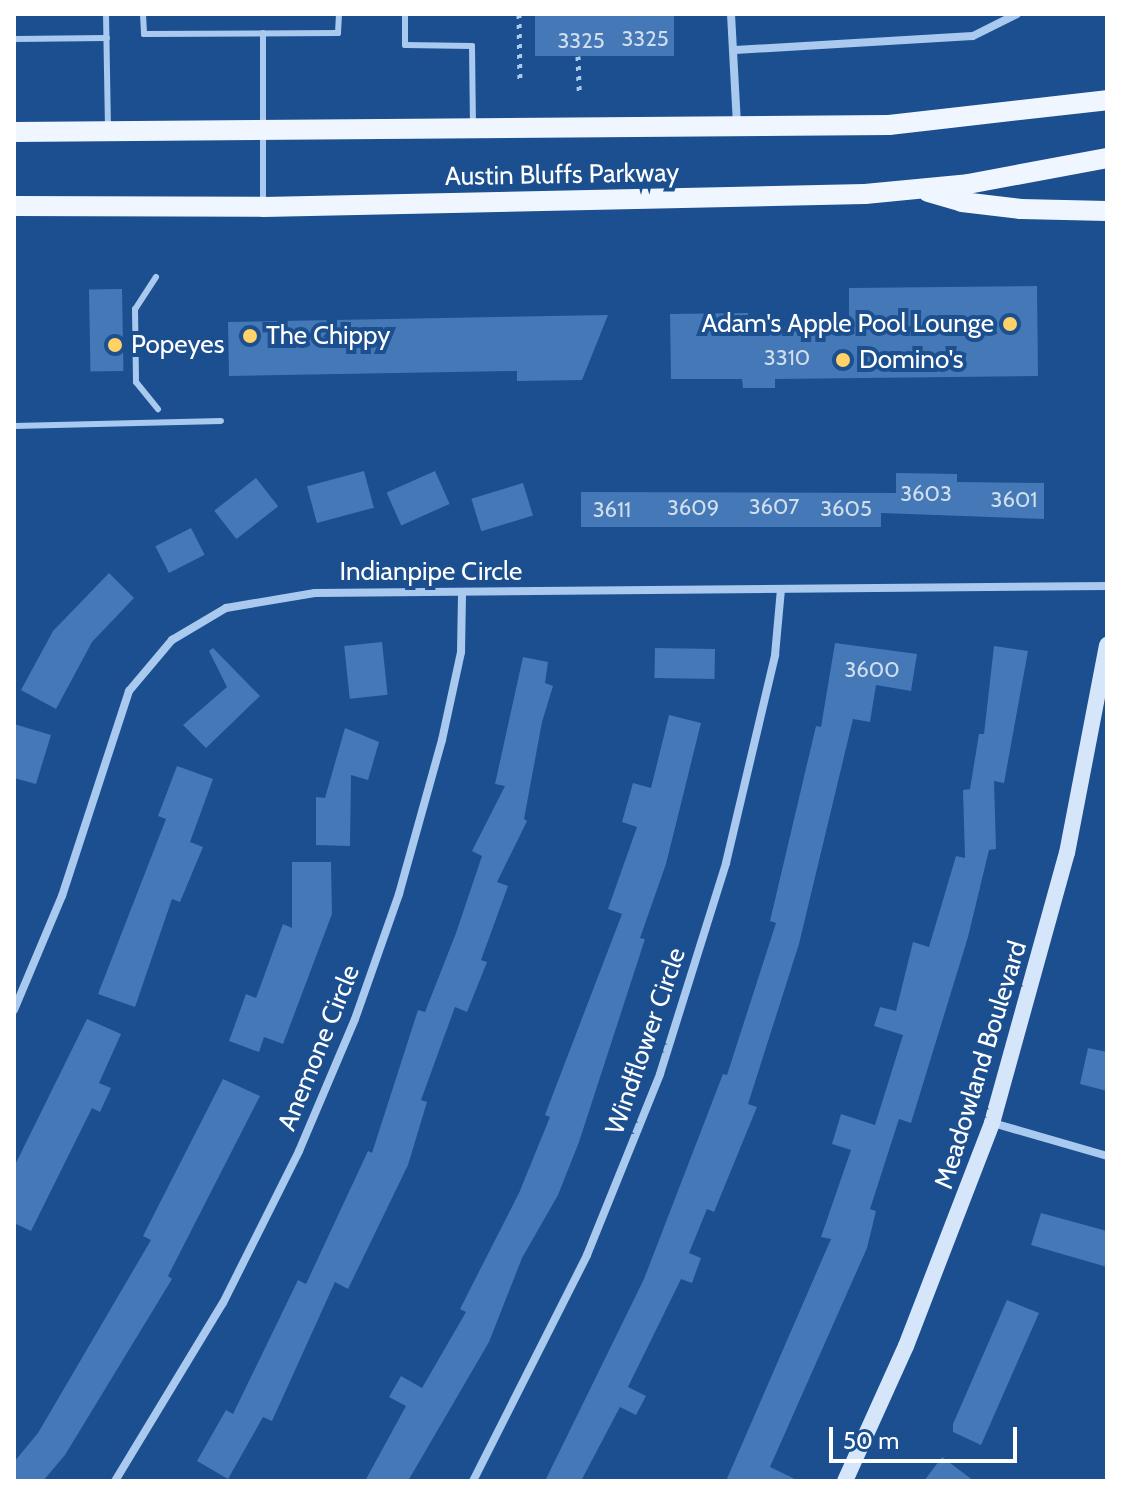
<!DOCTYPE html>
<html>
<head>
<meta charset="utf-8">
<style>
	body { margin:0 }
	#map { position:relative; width:1121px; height:1495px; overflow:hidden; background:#1b4f8f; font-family:Cabin,sans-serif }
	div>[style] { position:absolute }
	.building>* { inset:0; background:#4478b7; transform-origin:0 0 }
	.path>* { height:5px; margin-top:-2.5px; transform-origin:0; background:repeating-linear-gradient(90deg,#a9c9ee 0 4px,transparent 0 10px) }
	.lane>* { height:6px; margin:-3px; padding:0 3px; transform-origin:3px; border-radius:3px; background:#a9c9ee }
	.street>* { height:8px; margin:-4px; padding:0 4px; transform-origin:4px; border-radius:4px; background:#a9c9ee }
	.secondary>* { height:16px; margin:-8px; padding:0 8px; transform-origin:8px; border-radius:8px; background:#d6e6fa }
	.primary>* { height:20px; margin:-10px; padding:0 10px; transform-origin:10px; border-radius:10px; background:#f0f6ff }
	.dots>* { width:22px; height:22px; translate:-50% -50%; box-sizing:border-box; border:4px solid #1b4f8f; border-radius:50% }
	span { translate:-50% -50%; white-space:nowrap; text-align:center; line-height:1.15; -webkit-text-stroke:8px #1b4f8f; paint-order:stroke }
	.number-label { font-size:22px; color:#d0dded }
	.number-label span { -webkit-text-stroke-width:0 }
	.street-label { font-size:26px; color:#fff }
	.poi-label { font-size:26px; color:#fff }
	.right { translate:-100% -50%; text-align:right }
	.left { translate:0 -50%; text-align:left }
	.frame { position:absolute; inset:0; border:16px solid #fff; pointer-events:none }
	.scale { position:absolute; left:829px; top:1427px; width:188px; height:36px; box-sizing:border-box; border:4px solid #fff; border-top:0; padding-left:10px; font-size:24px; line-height:28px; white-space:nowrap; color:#fff; -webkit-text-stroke:6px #1b4f8f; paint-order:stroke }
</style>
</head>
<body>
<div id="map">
	<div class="building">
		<i style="left:535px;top:14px;width:139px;height:42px"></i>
		<i style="clip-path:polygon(1037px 286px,1038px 376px,775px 379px,775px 388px,743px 388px,742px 379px,671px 379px,670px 314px,748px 313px,748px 327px,849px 326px,849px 288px)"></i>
		<i style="left:122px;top:289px;width:82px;height:33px;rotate:89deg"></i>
		<i style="clip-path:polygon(608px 315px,582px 380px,517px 381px,517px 371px,229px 376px,228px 322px)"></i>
		<i style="left:364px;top:471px;width:38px;height:59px;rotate:75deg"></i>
		<i style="left:435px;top:471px;width:36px;height:53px;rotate:66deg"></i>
		<i style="clip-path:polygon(896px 473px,957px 474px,957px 482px,1044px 483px,1044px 519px,881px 513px,881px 527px,581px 527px,581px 492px,896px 493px)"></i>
		<i style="left:256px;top:478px;width:36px;height:53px;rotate:52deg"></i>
		<i style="left:523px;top:483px;width:34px;height:54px;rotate:73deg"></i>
		<i style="left:191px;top:528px;width:30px;height:40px;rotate:63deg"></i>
		<i style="clip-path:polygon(109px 573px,134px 598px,92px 642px,56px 709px,21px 690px,53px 631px)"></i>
		<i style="left:382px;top:642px;width:53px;height:38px;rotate:84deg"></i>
		<i style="clip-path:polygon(835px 643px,917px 654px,911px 691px,876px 685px,870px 722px,853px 719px,799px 944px,748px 1104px,757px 1107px,714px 1212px,707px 1209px,689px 1253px,701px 1258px,692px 1283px,681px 1279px,628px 1387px,646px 1396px,636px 1415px,620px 1407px,581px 1481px,545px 1481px,644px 1279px,723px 1074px,727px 1075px,776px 923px,770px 921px,816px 726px,821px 727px)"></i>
		<i style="clip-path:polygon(994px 646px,1028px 651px,1004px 783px,994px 781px,996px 849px,989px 850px,968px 937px,911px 1123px,899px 1119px,870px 1209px,876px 1211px,867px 1248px,770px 1467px,799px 1481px,726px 1481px,831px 1239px,821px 1237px,851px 1150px,832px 1144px,841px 1114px,875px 1125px,903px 1035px,874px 1026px,880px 1007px,896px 1011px,913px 942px,929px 947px,956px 856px,965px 858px,963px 790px,970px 789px,979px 734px,984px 734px)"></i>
		<i style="clip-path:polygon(213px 648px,260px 696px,206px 748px,183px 725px,227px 687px,209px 651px)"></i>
		<i style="left:655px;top:648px;width:60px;height:30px;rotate:1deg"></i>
		<i style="clip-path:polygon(523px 657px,548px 662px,545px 683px,553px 686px,542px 722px,524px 819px,527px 821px,497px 882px,508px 886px,481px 960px,487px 962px,467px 1012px,455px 1007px,421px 1100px,427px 1102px,408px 1165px,348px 1289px,335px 1282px,272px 1421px,263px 1417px,228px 1479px,197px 1461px,226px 1410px,233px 1414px,298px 1280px,306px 1284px,368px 1151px,372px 1153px,418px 1010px,425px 1012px,456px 933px,482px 856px,472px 851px,505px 786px,495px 784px)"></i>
		<i style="clip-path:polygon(669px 715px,701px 723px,666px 864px,640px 938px,645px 939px,579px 1142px,558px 1195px,522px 1258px,489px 1342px,408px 1481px,365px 1481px,406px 1406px,389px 1397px,401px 1376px,422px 1388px,466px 1312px,460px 1309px,519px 1193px,550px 1117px,545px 1115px,622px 914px,608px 909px,637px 827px,622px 822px,633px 783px,651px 788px)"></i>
		<i style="clip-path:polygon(14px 724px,51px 735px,36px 784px,14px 778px)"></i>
		<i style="clip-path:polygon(345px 728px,379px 742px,368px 780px,351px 775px,350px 846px,316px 845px,316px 797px,325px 798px)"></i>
		<i style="clip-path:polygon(177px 766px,213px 779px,190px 842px,203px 847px,180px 902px,172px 899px,135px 1007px,98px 994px,166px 819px,158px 816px)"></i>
		<i style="clip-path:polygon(292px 862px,331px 862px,332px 914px,283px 1044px,264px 1037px,259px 1052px,229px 1041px,246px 994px,256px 998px,283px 924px,292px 928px)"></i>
		<i style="clip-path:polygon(87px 1019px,121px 1034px,99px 1083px,111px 1088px,100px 1112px,92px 1108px,31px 1231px,14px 1223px,14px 1167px)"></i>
		<i style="clip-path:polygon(1088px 1048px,1107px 1052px,1107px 1091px,1080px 1084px)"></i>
		<i style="clip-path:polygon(223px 1079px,260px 1096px,168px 1276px,172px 1279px,65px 1455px,43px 1481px,14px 1481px,14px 1462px,38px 1433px,151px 1240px,143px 1236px)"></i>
		<i style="clip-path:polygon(1041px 1213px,1107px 1231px,1107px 1267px,1031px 1245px)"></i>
		<i style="clip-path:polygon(1007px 1300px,1039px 1313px,981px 1445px,953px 1432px,953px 1424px)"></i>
		<i style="clip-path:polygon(942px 1457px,974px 1481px,924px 1481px)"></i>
	</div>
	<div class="path">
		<i style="left:519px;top:14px;width:68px;rotate:89.2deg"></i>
		<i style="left:578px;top:56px;width:36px;rotate:88deg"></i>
	</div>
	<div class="lane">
		<i style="left:106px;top:14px;width:112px;rotate:89deg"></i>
		<i style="left:143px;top:14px;width:20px;rotate:87deg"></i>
		<i style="left:144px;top:34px;width:194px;rotate:-0.3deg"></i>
		<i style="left:338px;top:33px;width:19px;rotate:-87deg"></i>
		<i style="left:405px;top:14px;width:31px;rotate:90deg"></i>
		<i style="left:405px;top:45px;width:67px;rotate:0.9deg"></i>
		<i style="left:472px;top:46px;width:78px;rotate:89.3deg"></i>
		<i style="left:14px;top:39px;width:93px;rotate:-0.6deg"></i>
		<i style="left:263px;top:203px;width:170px;rotate:-90deg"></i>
		<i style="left:156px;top:277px;width:38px;rotate:123deg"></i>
		<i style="left:135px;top:309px;width:73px;rotate:89.2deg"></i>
		<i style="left:136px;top:382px;width:35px;rotate:51deg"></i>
		<i style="left:14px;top:426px;width:207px;rotate:-1.4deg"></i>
	</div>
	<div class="street">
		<i style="left:731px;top:14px;width:111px;rotate:86.9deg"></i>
		<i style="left:735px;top:50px;width:238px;rotate:-3.4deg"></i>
		<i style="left:973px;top:36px;width:49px;rotate:-26.6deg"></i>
		<i style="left:14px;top:1010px;width:124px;rotate:-67.2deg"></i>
		<i style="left:62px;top:896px;width:216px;rotate:-71.9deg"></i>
		<i style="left:129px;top:691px;width:67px;rotate:-49.9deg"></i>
		<i style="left:172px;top:640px;width:63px;rotate:-30.7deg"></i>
		<i style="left:226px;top:608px;width:90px;rotate:-9.6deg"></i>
		<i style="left:315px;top:593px;width:792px;rotate:-0.51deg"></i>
		<i style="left:993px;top:1123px;width:119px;rotate:16.1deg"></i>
		<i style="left:115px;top:1481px;width:208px;rotate:-58.8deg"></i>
		<i style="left:223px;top:1303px;width:170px;rotate:-63.4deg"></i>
		<i style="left:299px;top:1151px;width:143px;rotate:-67deg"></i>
		<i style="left:355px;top:1019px;width:133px;rotate:-70.6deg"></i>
		<i style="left:399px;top:894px;width:160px;rotate:-74.4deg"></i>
		<i style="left:442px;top:740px;width:90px;rotate:-77.8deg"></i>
		<i style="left:461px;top:652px;width:59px;rotate:-89deg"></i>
		<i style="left:473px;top:1481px;width:253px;rotate:-63.2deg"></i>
		<i style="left:587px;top:1255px;width:195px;rotate:-68deg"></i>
		<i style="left:660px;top:1074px;width:221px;rotate:-72.6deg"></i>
		<i style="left:726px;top:863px;width:214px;rotate:-76.7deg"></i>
		<i style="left:775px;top:655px;width:66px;rotate:-84.8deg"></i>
	</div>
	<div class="secondary">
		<i style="left:845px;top:1481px;width:148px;rotate:-65.7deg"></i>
		<i style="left:906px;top:1346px;width:239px;rotate:-68.9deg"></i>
		<i style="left:992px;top:1123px;width:280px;rotate:-74.5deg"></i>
		<i style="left:1067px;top:853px;width:212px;rotate:-79.1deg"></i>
	</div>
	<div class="primary">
		<i style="left:14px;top:132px;width:875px;rotate:-0.46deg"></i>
		<i style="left:889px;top:125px;width:219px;rotate:-6.5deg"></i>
		<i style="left:928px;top:192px;width:35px;rotate:16deg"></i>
		<i style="left:962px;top:202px;width:59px;rotate:6.8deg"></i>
		<i style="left:1021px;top:209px;width:86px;rotate:1.3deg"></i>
		<i style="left:14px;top:206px;width:249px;rotate:0.2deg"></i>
		<i style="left:263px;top:207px;width:602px;rotate:-1.24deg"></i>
		<i style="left:865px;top:194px;width:103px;rotate:-5.5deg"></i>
		<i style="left:968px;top:184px;width:141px;rotate:-10.6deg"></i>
	</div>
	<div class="dots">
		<i style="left:1010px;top:324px;background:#ffd166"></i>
		<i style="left:250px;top:336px;background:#ffd166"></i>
		<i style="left:115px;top:345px;background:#ffd166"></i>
		<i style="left:843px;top:360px;background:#ffd166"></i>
	</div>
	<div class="number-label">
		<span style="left:645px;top:39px">3325</span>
		<span style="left:581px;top:41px">3325</span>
		<span style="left:787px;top:358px">3310</span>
		<span style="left:926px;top:494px">3603</span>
		<span style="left:1014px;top:500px">3601</span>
		<span style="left:774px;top:507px">3607</span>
		<span style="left:693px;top:508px">3609</span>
		<span style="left:846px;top:509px">3605</span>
		<span style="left:612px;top:510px">3611</span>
		<span style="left:872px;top:670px">3600</span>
	</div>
	<div class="street-label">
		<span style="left:562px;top:175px;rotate:-1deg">Austin Bluffs Parkway</span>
		<span style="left:431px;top:572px">Indianpipe Circle</span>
		<span style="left:646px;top:1041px;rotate:-71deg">Windflower Circle</span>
		<span style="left:319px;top:1048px;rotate:-68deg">Anemone Circle</span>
		<span style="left:981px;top:1065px;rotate:-73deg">Meadowland Boulevard</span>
	</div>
	<div class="poi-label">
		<span class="right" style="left:994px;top:324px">Adam's Apple Pool Lounge</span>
		<span class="left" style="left:266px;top:336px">The Chippy</span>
		<span class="left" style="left:131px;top:345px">Popeyes</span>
		<span class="left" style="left:859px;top:360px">Domino's</span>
	</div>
	<div class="frame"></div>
	<div class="scale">50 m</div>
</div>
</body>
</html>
